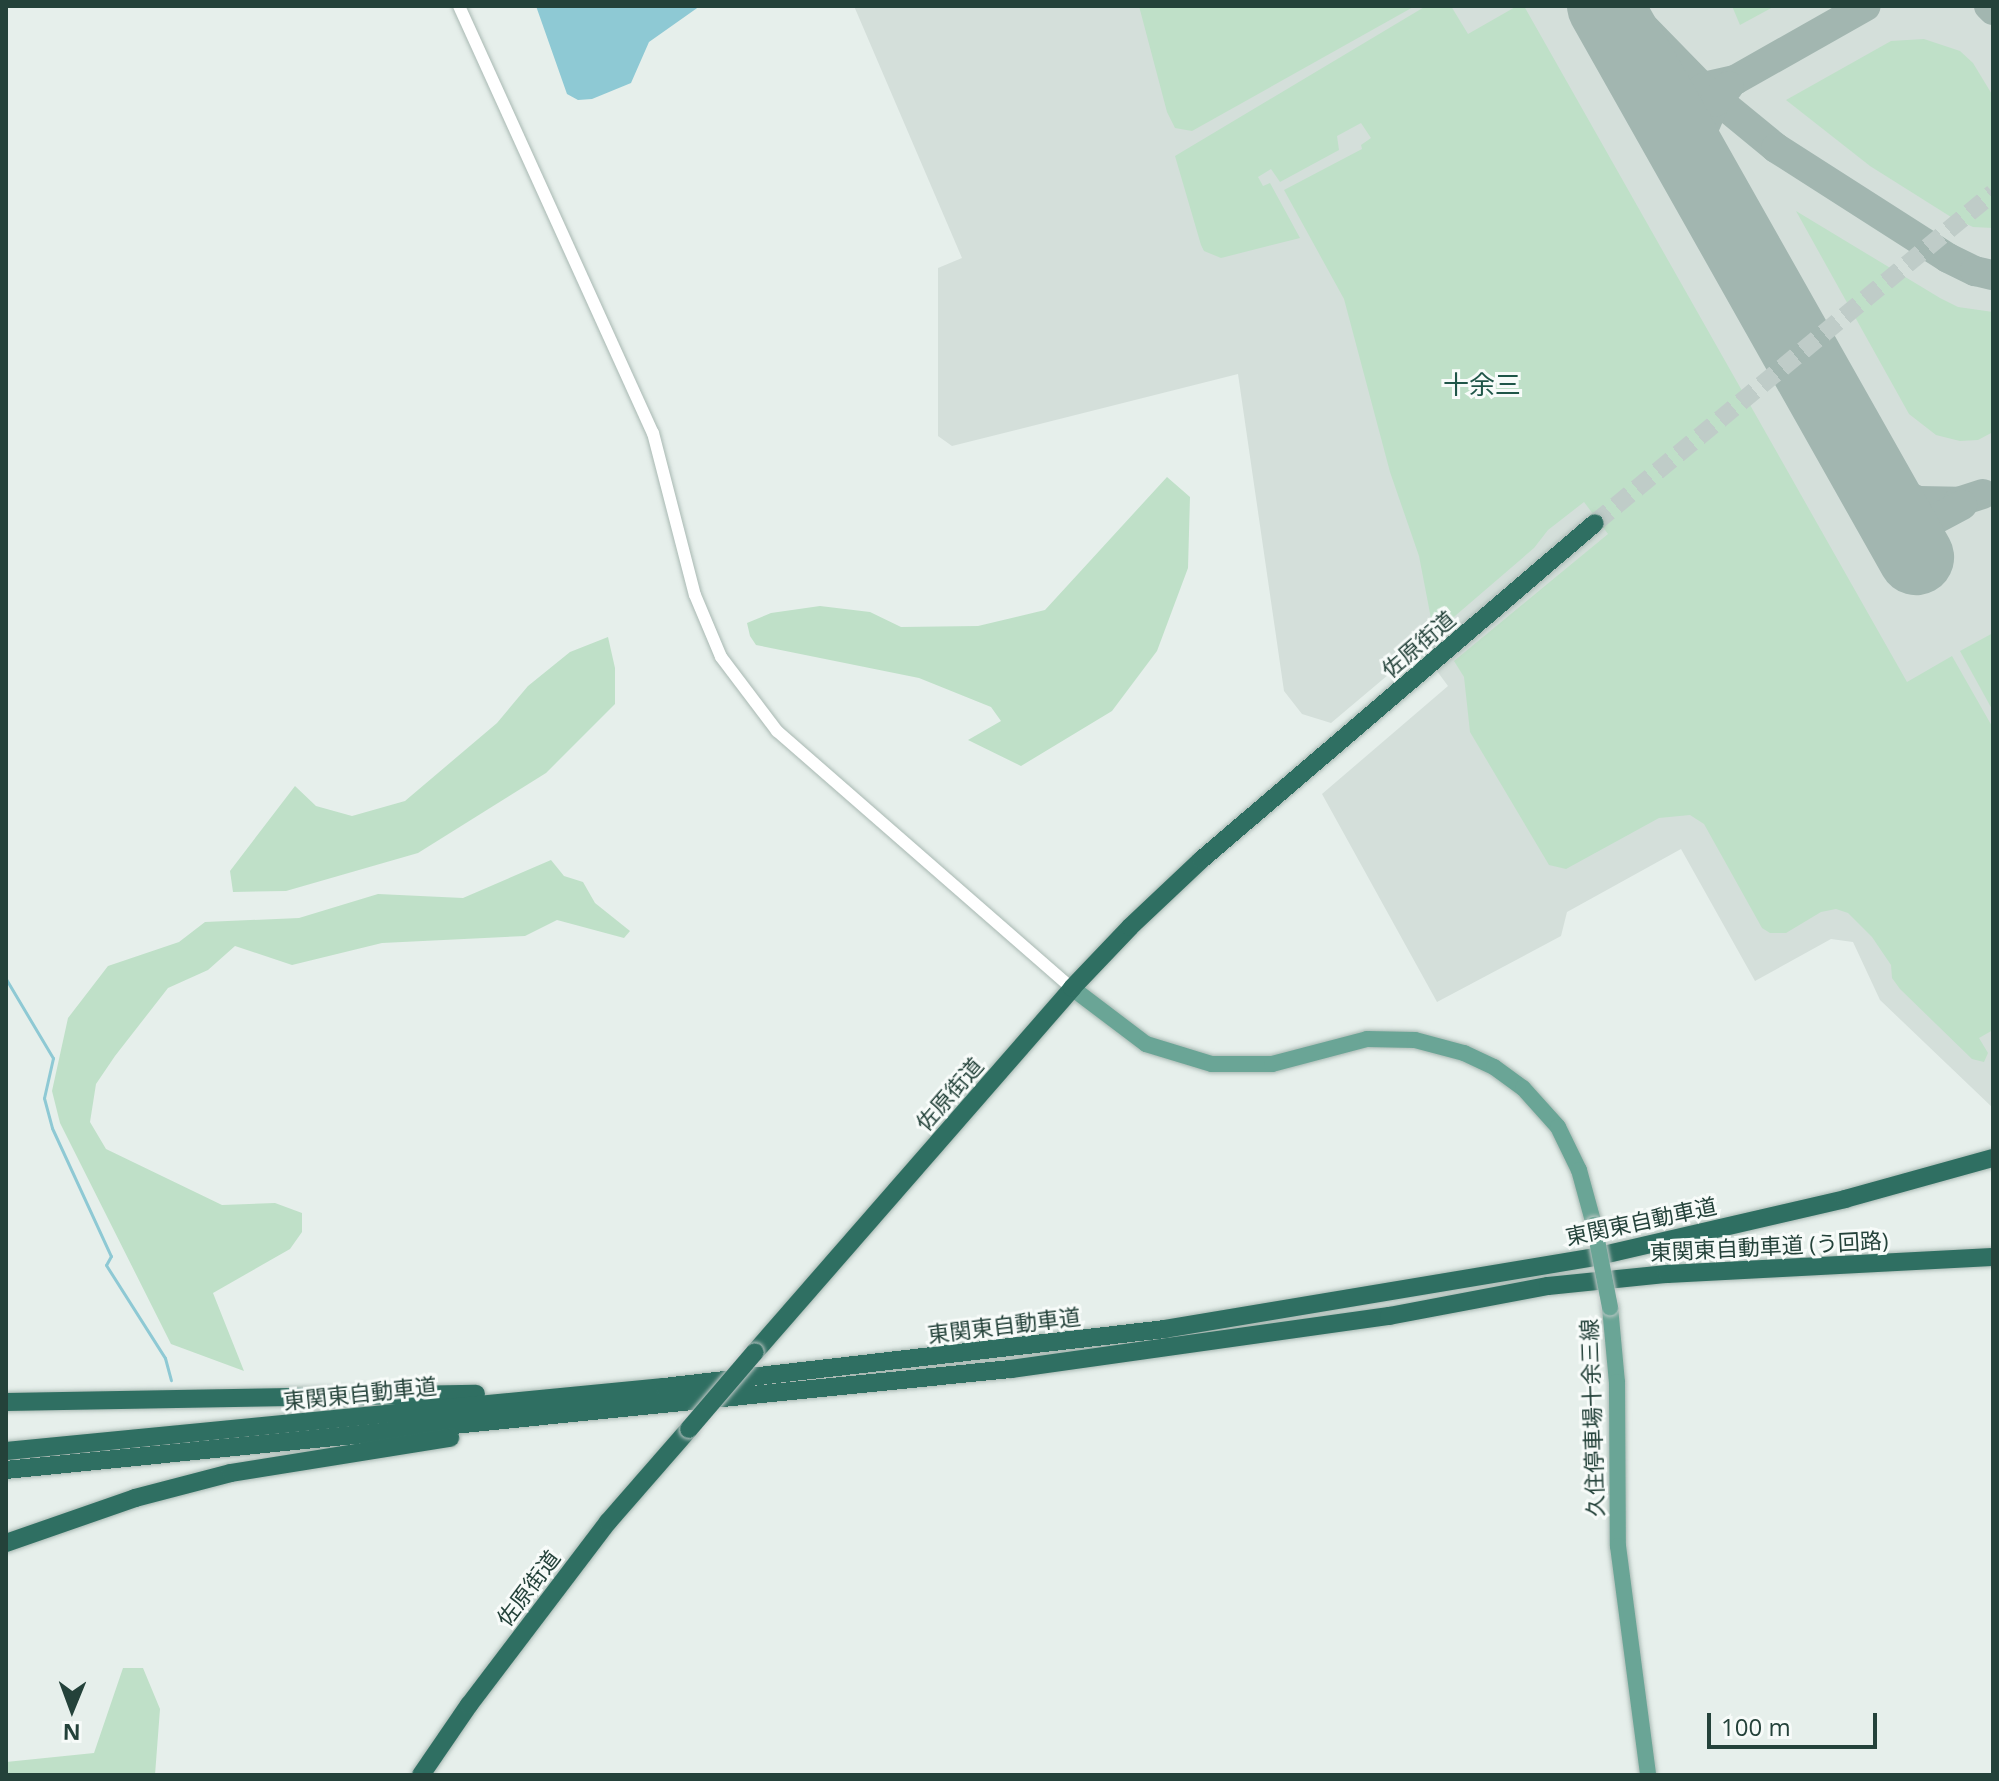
<!DOCTYPE html>
<html>
<head>
<meta charset="utf-8">
<style>
	body { margin:0 }
	#map { position:relative; width:1999px; height:1781px; overflow:hidden; background:#e6efeb; font-family:"Open Sans","Noto Sans JP",sans-serif }
	div>[style] { position:absolute }
	.built>* { inset:0; background:#d4dfda }
	.green>* { inset:0; background:#bfe0c8 }
	.water>* { inset:0; background:#8ec9d4 }
	.stream>* { height:3px; margin:-1.5px; padding:0 1.5px; transform-origin:1.5px; border-radius:1.5px; background:#8ec9d4 }
	.taxiway>* { height:30px; margin:-15px; padding:0 15px; transform-origin:15px; border-radius:15px; background:#a2b6b0 }
	.runway>* { height:76px; margin:-38px; padding:0 38px; transform-origin:38px; border-radius:38px; background:#a2b6b0 }
	.highway-tunnel>* { height:18px; margin-top:-9px; transform-origin:0; background:repeating-linear-gradient(90deg,#bfccc8 0 18px,transparent 0 27px) }
	.roads { filter:drop-shadow(0 0 2px #a8b8b2) drop-shadow(0 0 2px #a8b8b2) }
	.minor>* { height:12px; margin:-6px; padding:0 6px; transform-origin:6px; border-radius:6px; background:#fff }
	.major>* { height:16px; margin:-8px; padding:0 8px; transform-origin:8px; border-radius:8px; background:#6aa596 }
	.highway>* { height:18px; margin:-9px; padding:0 9px; transform-origin:9px; border-radius:9px; background:#2f6f62 }
	.bridges { filter:drop-shadow(0 0 2px #c2cac8) drop-shadow(0 0 2px #c2cac8) }
	.major-bridge>* { height:16px; margin:-8px; padding:0 8px; transform-origin:8px; border-radius:8px; background:#6aa596 }
	.highway-bridge>* { height:18px; margin:-9px; padding:0 9px; transform-origin:9px; border-radius:9px; background:#2f6f62 }
	span { translate:-50% -50%; white-space:nowrap; text-align:center; line-height:1.15; -webkit-text-stroke:6px #f7fbf9; paint-order:stroke }
	.street-label { font-size:22px; color:#24423a }
	.quarter-label { font-size:26px; color:#1f5548 }
	.frame { position:absolute; inset:0; border:8px solid #24423a; pointer-events:none }
	.north { position:absolute; left:32px; top:1669px; width:80px; height:80px; -webkit-text-stroke:6px #f7fbf9; paint-order:stroke; rotate:181deg; font-size:22px; font-weight:700; line-height:32px; text-align:center; color:#24423a }
	.north::after { content:''; display:block; margin:auto; width:28px; height:36px; background:#24423a; clip-path:polygon(50% 0,100% 100%,50% 72%,0 100%) }
	.scale { position:absolute; left:1707px; top:1713px; width:170px; height:36px; box-sizing:border-box; border:4px solid #24423a; border-top:0; padding-left:10px; font-size:24px; line-height:28px; white-space:nowrap; color:#24423a; -webkit-text-stroke:6px #f7fbf9; paint-order:stroke }
</style>
</head>
<body>
<div id="map">
	<div class="built">
		<i style="clip-path:polygon(854px 6px,1993px 6px,1993px 1108px,1880px 1000px,1853px 942px,1831px 939px,1755px 981px,1681px 849px,1567px 912px,1561px 936px,1437px 1002px,1322px 794px,1448px 686px,1420px 648px,1331px 723px,1302px 714px,1284px 691px,1238px 374px,952px 446px,938px 436px,938px 268px,962px 258px)"></i>
	</div>
	<div class="green">
		<i style="clip-path:polygon(1139px 6px,1415px 6px,1192px 131px,1175px 128px,1167px 112px)"></i>
		<i style="clip-path:polygon(1426px 6px,1451px 6px,1468px 34px,1517px 6px,1524px 6px,1907px 682px,1952px 656px,1993px 728px,1993px 1030px,1979px 1038px,1988px 1053px,1984px 1062px,1972px 1059px,1900px 989px,1892px 978px,1891px 965px,1872px 937px,1848px 913px,1836px 909px,1821px 912px,1786px 933px,1770px 933px,1762px 928px,1704px 824px,1690px 815px,1659px 818px,1566px 869px,1549px 865px,1470px 732px,1464px 677px,1454px 661px,1608px 534px,1584px 502px,1548px 530px,1534px 548px,1434px 634px,1419px 556px,1390px 472px,1344px 299px,1284px 190px,1362px 149px,1361px 145px,1371px 138px,1361px 123px,1337px 136px,1339px 150px,1280px 182px,1271px 169px,1258px 177px,1263px 186px,1270px 183px,1300px 238px,1221px 258px,1204px 251px,1201px 245px,1175px 156px)"></i>
		<i style="clip-path:polygon(1732px 6px,1775px 6px,1740px 25px)"></i>
		<i style="clip-path:polygon(1924px 39px,1960px 51px,1973px 63px,1993px 96px,1993px 228px,1973px 227px,1951px 217px,1870px 166px,1786px 100px,1891px 41px)"></i>
		<i style="clip-path:polygon(1796px 211px,1940px 298px,1958px 307px,1993px 312px,1993px 432px,1978px 440px,1960px 441px,1936px 435px,1909px 414px)"></i>
		<i style="clip-path:polygon(1167px 477px,1190px 497px,1188px 568px,1157px 651px,1112px 711px,1021px 766px,968px 740px,1001px 721px,991px 707px,919px 678px,756px 645px,750px 636px,747px 623px,771px 613px,820px 606px,870px 612px,901px 627px,978px 626px,1045px 610px)"></i>
		<i style="clip-path:polygon(1993px 633px,1993px 711px,1960px 651px)"></i>
		<i style="clip-path:polygon(608px 637px,615px 668px,615px 704px,546px 773px,418px 853px,286px 891px,233px 892px,230px 871px,295px 786px,316px 806px,352px 816px,405px 801px,497px 723px,528px 686px,570px 652px)"></i>
		<i style="clip-path:polygon(551px 860px,564px 876px,583px 882px,595px 903px,630px 931px,624px 938px,557px 920px,525px 936px,382px 943px,292px 965px,235px 946px,208px 970px,168px 988px,115px 1056px,96px 1084px,90px 1122px,106px 1149px,222px 1205px,275px 1203px,302px 1213px,302px 1232px,290px 1249px,213px 1293px,244px 1371px,171px 1344px,60px 1123px,52px 1091px,68px 1018px,108px 966px,179px 942px,205px 922px,299px 918px,378px 894px,463px 898px)"></i>
		<i style="clip-path:polygon(123px 1668px,143px 1668px,160px 1709px,155px 1775px,6px 1775px,6px 1762px,94px 1753px)"></i>
	</div>
	<div class="water">
		<i style="clip-path:polygon(536px 6px,700px 6px,649px 42px,631px 83px,592px 99px,578px 100px,567px 94px)"></i>
	</div>
	<div class="stream">
		<i style="left:6px;top:979px;width:92px;rotate:59.3deg"></i>
		<i style="left:53px;top:1058px;width:41px;rotate:102.7deg"></i>
		<i style="left:44px;top:1098px;width:31px;rotate:75deg"></i>
		<i style="left:52px;top:1128px;width:141px;rotate:65.3deg"></i>
		<i style="left:111px;top:1256px;width:10px;rotate:119deg"></i>
		<i style="left:106px;top:1265px;width:110px;rotate:57.6deg"></i>
		<i style="left:165px;top:1358px;width:23px;rotate:75deg"></i>
	</div>
	<div class="taxiway">
		<i style="left:1605px;top:6px;width:67px;rotate:59.6deg"></i>
		<i style="left:1639px;top:64px;width:31px;rotate:33deg"></i>
		<i style="left:1665px;top:81px;width:31px;rotate:15deg"></i>
		<i style="left:1695px;top:89px;width:41px;rotate:-12.7deg"></i>
		<i style="left:1735px;top:80px;width:150px;rotate:-29.5deg"></i>
		<i style="left:1623px;top:6px;width:115px;rotate:45.7deg"></i>
		<i style="left:1703px;top:88px;width:94px;rotate:39.4deg"></i>
		<i style="left:1776px;top:148px;width:204px;rotate:32.6deg"></i>
		<i style="left:1948px;top:258px;width:30px;rotate:26deg"></i>
		<i style="left:1975px;top:271px;width:18px;rotate:13deg"></i>
		<i style="left:1989px;top:6px;width:6px;rotate:45deg"></i>
		<i style="left:1703px;top:179px;width:29px;rotate:-96deg"></i>
		<i style="left:1700px;top:150px;width:20px;rotate:-81deg"></i>
		<i style="left:1703px;top:130px;width:30px;rotate:-67deg"></i>
		<i style="left:1715px;top:102px;width:21px;rotate:-49deg"></i>
		<i style="left:1865px;top:467px;width:26px;rotate:43deg"></i>
		<i style="left:1884px;top:485px;width:38px;rotate:25deg"></i>
		<i style="left:1919px;top:501px;width:39px;rotate:1deg"></i>
		<i style="left:1958px;top:502px;width:26px;rotate:-18deg"></i>
		<i style="left:1904px;top:536px;width:66px;rotate:-28.1deg"></i>
	</div>
	<div class="runway">
		<i style="left:1605px;top:6px;width:633px;rotate:60.56deg"></i>
	</div>
	<div class="highway-tunnel">
		<i style="left:1595px;top:523px;width:517px;rotate:-39.66deg"></i>
	</div>
	<div class="roads">
		<div class="minor">
			<i style="left:459px;top:6px;width:469px;rotate:65.6deg"></i>
			<i style="left:653px;top:433px;width:167px;rotate:75.5deg"></i>
			<i style="left:695px;top:595px;width:67px;rotate:67.2deg"></i>
			<i style="left:721px;top:657px;width:93px;rotate:52.9deg"></i>
			<i style="left:777px;top:731px;width:391px;rotate:41.1deg"></i>
		</div>
		<div class="major">
			<i style="left:1072px;top:988px;width:93px;rotate:37.1deg"></i>
			<i style="left:1146px;top:1044px;width:69px;rotate:16.9deg"></i>
			<i style="left:1212px;top:1064px;width:60px"></i>
			<i style="left:1272px;top:1064px;width:98px;rotate:-14.7deg"></i>
			<i style="left:1367px;top:1039px;width:48px;rotate:1.2deg"></i>
			<i style="left:1415px;top:1040px;width:51px;rotate:14.9deg"></i>
			<i style="left:1464px;top:1053px;width:33px;rotate:25deg"></i>
			<i style="left:1494px;top:1067px;width:36px;rotate:36deg"></i>
			<i style="left:1523px;top:1088px;width:52px;rotate:48.1deg"></i>
			<i style="left:1558px;top:1127px;width:48px;rotate:64deg"></i>
			<i style="left:1579px;top:1170px;width:57px;rotate:74.7deg"></i>
			<i style="left:1610px;top:1307px;width:75px;rotate:84.7deg"></i>
			<i style="left:1617px;top:1382px;width:164px;rotate:89.7deg"></i>
			<i style="left:1618px;top:1546px;width:231px;rotate:82.5deg"></i>
		</div>
		<div class="highway">
			<i style="left:755px;top:1352px;width:483px;rotate:-48.9deg"></i>
			<i style="left:1072px;top:988px;width:84px;rotate:-46.4deg"></i>
			<i style="left:1130px;top:927px;width:98px;rotate:-43.3deg"></i>
			<i style="left:1201px;top:860px;width:518px;rotate:-40.54deg"></i>
			<i style="left:6px;top:1402px;width:470px;rotate:-1deg"></i>
			<i style="left:6px;top:1451px;width:661px;rotate:-5.56deg"></i>
			<i style="left:664px;top:1387px;width:504px;rotate:-6.6deg"></i>
			<i style="left:1165px;top:1329px;width:440px;rotate:-9.5deg"></i>
			<i style="left:1599px;top:1256px;width:253px;rotate:-13deg"></i>
			<i style="left:1845px;top:1199px;width:154px;rotate:-15.5deg"></i>
			<i style="left:6px;top:1470px;width:1010px;rotate:-5.74deg"></i>
			<i style="left:1011px;top:1369px;width:382px;rotate:-8deg"></i>
			<i style="left:1389px;top:1316px;width:162px;rotate:-10.7deg"></i>
			<i style="left:1548px;top:1286px;width:120px;rotate:-5.8deg"></i>
			<i style="left:1667px;top:1274px;width:326px;rotate:-3deg"></i>
			<i style="left:6px;top:1543px;width:137px;rotate:-19.2deg"></i>
			<i style="left:135px;top:1498px;width:99px;rotate:-14.6deg"></i>
			<i style="left:231px;top:1473px;width:222px;rotate:-9.1deg"></i>
			<i style="left:421px;top:1775px;width:85px;rotate:-55.6deg"></i>
			<i style="left:469px;top:1705px;width:230px;rotate:-52.8deg"></i>
			<i style="left:608px;top:1522px;width:123px;rotate:-48.9deg"></i>
		</div>
	</div>
	<div class="bridges">
		<div class="major-bridge">
			<i style="left:1594px;top:1225px;width:84px;rotate:79deg"></i>
		</div>
		<div class="highway-bridge">
			<i style="left:689px;top:1429px;width:101px;rotate:-49.4deg"></i>
		</div>
	</div>
	<div class="street-label">
		<span style="left:1418px;top:644px;rotate:-41deg">佐原街道</span>
		<span style="left:949px;top:1094px;rotate:-49deg">佐原街道</span>
		<span style="left:1641px;top:1221px;rotate:-12deg">東関東自動車道</span>
		<span style="left:1769px;top:1246px;rotate:-3deg">東関東自動車道 (う回路)</span>
		<span style="left:1004px;top:1325px;rotate:-7deg">東関東自動車道</span>
		<span style="left:360px;top:1393px;rotate:-6deg">東関東自動車道</span>
		<span style="left:1592px;top:1418px;rotate:-92deg">久住停車場十余三線</span>
		<span style="left:528px;top:1588px;rotate:-53deg">佐原街道</span>
	</div>
	<div class="quarter-label">
		<span style="left:1482px;top:385px">十余三</span>
	</div>
	<div class="frame"></div>
	<div class="north">N</div>
	<div class="scale">100 m</div>
</div>
</body>
</html>
